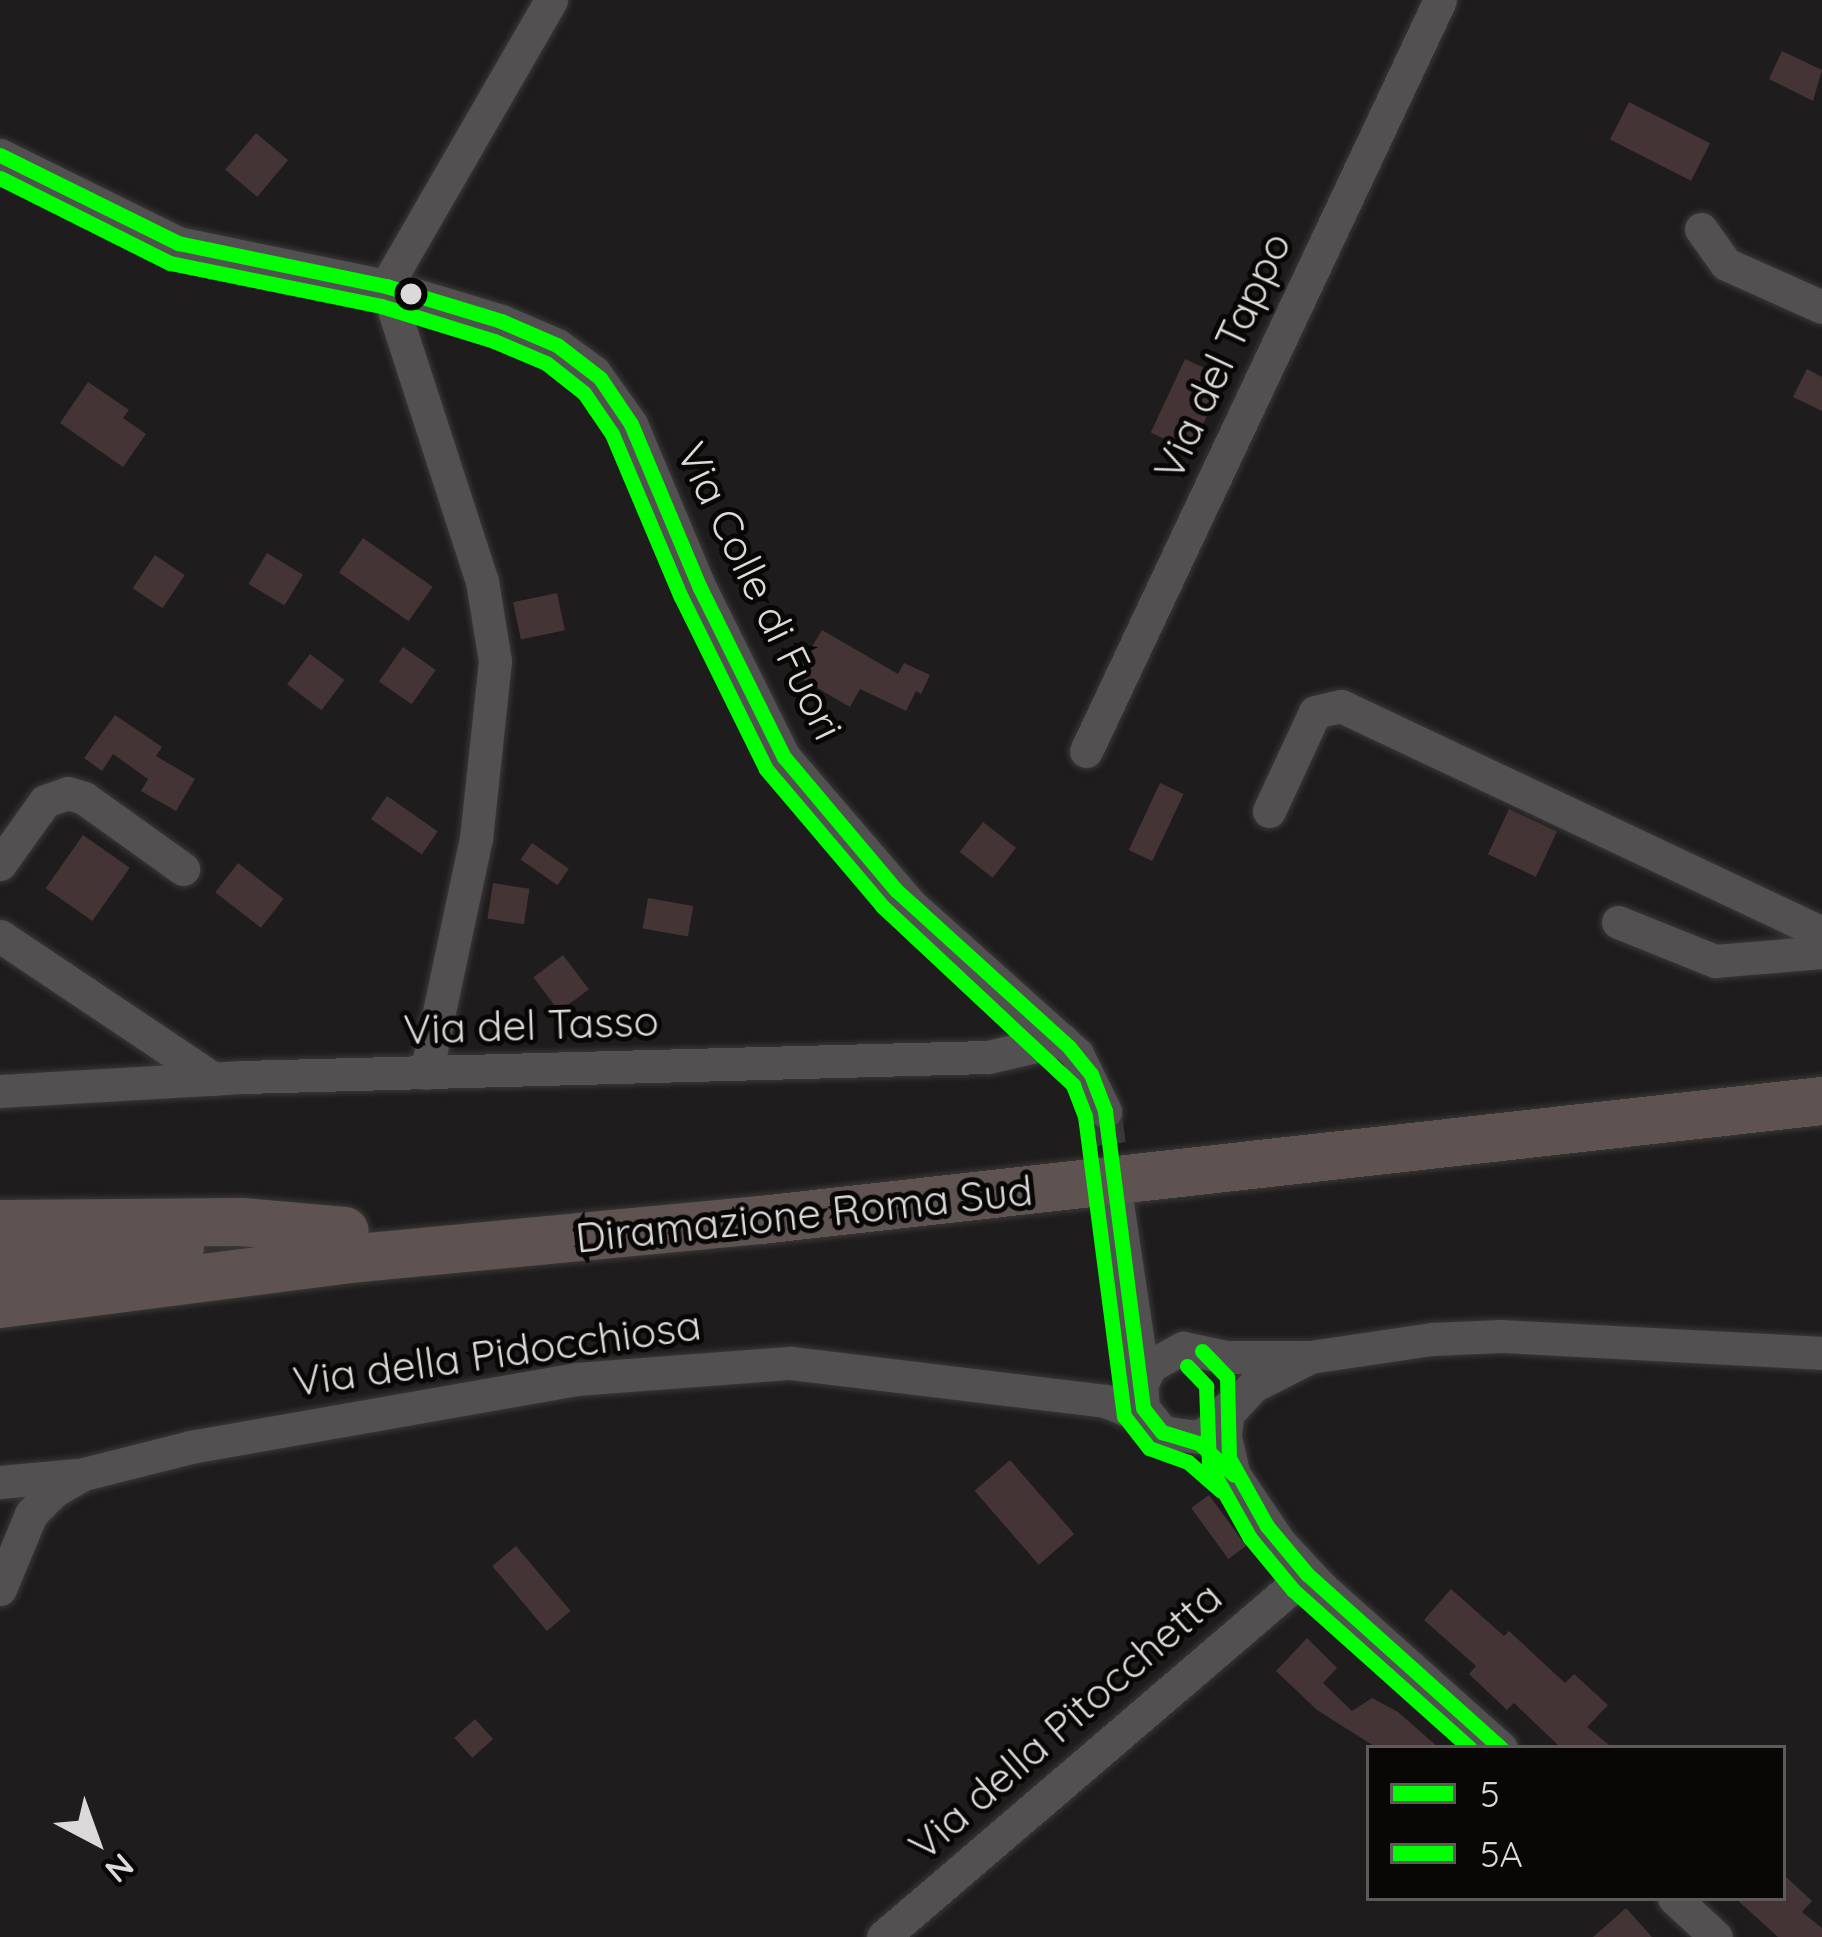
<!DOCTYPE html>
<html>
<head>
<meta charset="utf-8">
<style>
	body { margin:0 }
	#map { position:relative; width:1822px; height:1937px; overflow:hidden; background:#1e1c1c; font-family:Quicksand,sans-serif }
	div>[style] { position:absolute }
	.building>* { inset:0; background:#443435; transform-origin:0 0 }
	.minor-tunnel>* { height:33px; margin-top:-16.5px; transform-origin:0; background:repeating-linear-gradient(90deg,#3a3838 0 33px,transparent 0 49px) }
	.roads { filter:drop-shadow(0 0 3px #3a3838) drop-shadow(0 0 3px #3a3838) }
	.minor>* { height:33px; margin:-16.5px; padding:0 16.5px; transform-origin:16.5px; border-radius:16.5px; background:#525050 }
	.highway>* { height:48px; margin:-24px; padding:0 24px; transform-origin:24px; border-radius:24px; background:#5f5352 }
	.bus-1>* { height:15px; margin:-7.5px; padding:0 7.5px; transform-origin:7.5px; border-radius:7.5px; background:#0f0 }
	.bus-2>* { height:15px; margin:-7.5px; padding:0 7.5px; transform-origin:7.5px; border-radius:7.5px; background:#0f0 }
	.dots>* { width:33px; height:33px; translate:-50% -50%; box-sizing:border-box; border:6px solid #080706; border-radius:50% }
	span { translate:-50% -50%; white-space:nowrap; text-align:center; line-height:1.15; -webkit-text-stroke:10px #080706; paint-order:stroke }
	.street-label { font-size:42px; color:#dbd9d9 }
	.legend { position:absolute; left:1366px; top:1745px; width:420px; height:156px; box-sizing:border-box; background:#080706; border:3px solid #5c5b5a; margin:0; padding:15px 21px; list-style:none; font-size:36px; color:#dbd9d9 }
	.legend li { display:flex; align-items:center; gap:24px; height:60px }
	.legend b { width:60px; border:3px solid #5c5b5a }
	.north { position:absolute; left:36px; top:1781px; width:120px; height:120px; -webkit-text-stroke:9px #080706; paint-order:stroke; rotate:139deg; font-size:33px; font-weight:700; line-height:48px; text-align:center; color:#dbd9d9 }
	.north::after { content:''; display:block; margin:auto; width:42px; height:54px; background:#dbd9d9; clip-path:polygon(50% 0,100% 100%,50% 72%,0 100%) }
</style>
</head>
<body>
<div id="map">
	<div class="building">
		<i style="clip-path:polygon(1782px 51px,1822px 70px,1813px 101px,1769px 79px)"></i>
		<i style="left:1629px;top:102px;width:91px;height:42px;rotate:27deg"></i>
		<i style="left:256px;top:133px;width:42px;height:48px;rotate:40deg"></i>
		<i style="left:1185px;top:359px;width:44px;height:81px;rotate:25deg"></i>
		<i style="clip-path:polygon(1807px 369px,1822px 377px,1822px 411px,1793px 397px)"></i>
		<i style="clip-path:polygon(88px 382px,129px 410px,123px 418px,146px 434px,123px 467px,60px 423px)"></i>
		<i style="left:363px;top:538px;width:85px;height:42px;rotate:35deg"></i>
		<i style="left:267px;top:553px;width:42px;height:36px;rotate:31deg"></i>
		<i style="left:155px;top:555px;width:36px;height:40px;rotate:34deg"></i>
		<i style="left:557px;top:593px;width:38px;height:45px;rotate:78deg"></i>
		<i style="clip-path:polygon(822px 630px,898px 674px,904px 663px,930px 675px,921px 694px,916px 691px,906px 711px,860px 689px,850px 707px,795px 675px)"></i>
		<i style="left:403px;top:647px;width:40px;height:42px;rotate:35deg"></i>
		<i style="left:310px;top:654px;width:43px;height:38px;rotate:37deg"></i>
		<i style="clip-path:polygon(115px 715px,162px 747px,156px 756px,195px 779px,176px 811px,141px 791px,148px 779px,113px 754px,102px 771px,84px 758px)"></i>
		<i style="left:1160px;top:783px;width:26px;height:74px;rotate:25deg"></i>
		<i style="left:387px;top:796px;width:62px;height:28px;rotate:35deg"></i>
		<i style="left:1509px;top:809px;width:53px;height:50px;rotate:25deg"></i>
		<i style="left:983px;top:822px;width:42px;height:38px;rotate:38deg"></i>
		<i style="left:83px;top:835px;width:57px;height:65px;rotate:35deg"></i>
		<i style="left:532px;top:843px;width:45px;height:20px;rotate:35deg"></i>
		<i style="left:238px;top:863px;width:58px;height:37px;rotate:38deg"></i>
		<i style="left:493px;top:883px;width:37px;height:36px;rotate:9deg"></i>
		<i style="left:648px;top:898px;width:46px;height:31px;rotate:10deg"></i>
		<i style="left:563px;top:955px;width:43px;height:37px;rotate:53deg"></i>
		<i style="left:1010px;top:1460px;width:98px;height:47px;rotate:49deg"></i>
		<i style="left:1209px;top:1495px;width:63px;height:22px;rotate:54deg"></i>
		<i style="left:516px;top:1546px;width:85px;height:31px;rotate:50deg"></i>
		<i style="clip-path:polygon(1451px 1589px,1504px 1636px,1509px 1631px,1565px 1683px,1574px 1674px,1608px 1705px,1587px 1727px,1613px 1748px,1561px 1748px,1514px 1703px,1507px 1710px,1469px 1674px,1476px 1666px,1424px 1620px)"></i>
		<i style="clip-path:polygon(1307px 1638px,1337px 1668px,1323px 1683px,1352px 1711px,1372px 1698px,1398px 1712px,1439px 1748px,1377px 1748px,1317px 1710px,1276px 1671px)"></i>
		<i style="left:475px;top:1719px;width:27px;height:28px;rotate:48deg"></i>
		<i style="clip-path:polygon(1783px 1874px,1812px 1901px,1802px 1912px,1822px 1928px,1822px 1937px,1778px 1937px,1735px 1898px,1783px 1898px)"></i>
		<i style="clip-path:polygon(1626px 1908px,1652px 1937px,1593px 1937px)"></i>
	</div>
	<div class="minor-tunnel">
		<i style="left:1105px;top:1111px;width:91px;rotate:82.4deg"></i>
	</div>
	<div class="roads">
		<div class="minor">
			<i style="left:0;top:155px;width:199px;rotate:26.3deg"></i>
			<i style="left:178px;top:243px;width:212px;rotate:11.7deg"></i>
			<i style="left:386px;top:286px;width:120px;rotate:16.9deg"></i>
			<i style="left:501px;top:321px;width:61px;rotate:23.2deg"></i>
			<i style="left:557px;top:345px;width:46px;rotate:36.1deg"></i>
			<i style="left:594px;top:372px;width:64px;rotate:54.6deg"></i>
			<i style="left:631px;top:424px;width:178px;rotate:67.2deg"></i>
			<i style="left:700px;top:588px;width:189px;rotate:63.6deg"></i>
			<i style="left:784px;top:757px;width:195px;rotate:49.4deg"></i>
			<i style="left:911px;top:905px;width:223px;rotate:41.9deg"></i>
			<i style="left:1077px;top:1054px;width:64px;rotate:63.8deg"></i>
			<i style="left:1701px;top:229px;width:43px;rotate:54.5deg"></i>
			<i style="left:1726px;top:264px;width:105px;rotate:24.1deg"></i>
			<i style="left:386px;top:286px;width:310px;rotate:72deg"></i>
			<i style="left:482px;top:581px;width:81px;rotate:80.8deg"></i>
			<i style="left:495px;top:661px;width:178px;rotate:96.1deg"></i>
			<i style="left:476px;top:838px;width:240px;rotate:102deg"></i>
			<i style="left:386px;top:286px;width:330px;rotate:-60deg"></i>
			<i style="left:1086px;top:751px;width:830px;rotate:-64.76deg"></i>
			<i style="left:1269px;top:811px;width:109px;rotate:-65.1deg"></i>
			<i style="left:1315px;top:712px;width:27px;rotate:-13deg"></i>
			<i style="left:1341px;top:706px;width:532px;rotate:25.26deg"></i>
			<i style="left:0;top:864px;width:77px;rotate:-54.5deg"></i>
			<i style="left:45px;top:801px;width:24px;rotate:-19deg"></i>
			<i style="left:68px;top:793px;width:17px;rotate:17deg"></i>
			<i style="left:84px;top:798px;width:122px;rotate:35.6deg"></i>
			<i style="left:1618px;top:922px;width:105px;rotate:21.9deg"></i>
			<i style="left:1715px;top:961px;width:107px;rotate:-4.8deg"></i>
			<i style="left:0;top:936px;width:257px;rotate:33.8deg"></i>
			<i style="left:0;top:1091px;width:243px;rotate:-3.3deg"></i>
			<i style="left:243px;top:1077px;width:745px;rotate:-1.54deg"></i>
			<i style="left:988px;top:1057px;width:76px;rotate:-12.9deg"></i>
			<i style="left:1117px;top:1203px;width:176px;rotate:81.5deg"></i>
			<i style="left:1310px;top:1357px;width:64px;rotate:153deg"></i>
			<i style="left:1253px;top:1386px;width:53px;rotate:132.7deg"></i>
			<i style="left:1217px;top:1425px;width:22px;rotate:148deg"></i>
			<i style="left:1198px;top:1437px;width:36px;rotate:-172deg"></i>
			<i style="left:1162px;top:1432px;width:31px;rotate:-128deg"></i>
			<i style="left:1143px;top:1408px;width:22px;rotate:-95deg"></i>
			<i style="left:1141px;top:1386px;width:22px;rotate:-66deg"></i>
			<i style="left:1150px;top:1366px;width:38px;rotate:-29deg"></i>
			<i style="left:1183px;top:1348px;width:44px;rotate:11.8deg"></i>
			<i style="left:1226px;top:1357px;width:84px"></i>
			<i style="left:1310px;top:1357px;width:123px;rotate:-8.4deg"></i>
			<i style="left:1432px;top:1339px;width:69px;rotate:-2.5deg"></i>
			<i style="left:1501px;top:1336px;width:321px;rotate:3deg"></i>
			<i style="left:1228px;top:1407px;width:30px;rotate:96deg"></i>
			<i style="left:1225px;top:1437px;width:39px;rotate:77deg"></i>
			<i style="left:1234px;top:1475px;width:82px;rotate:55.9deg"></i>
			<i style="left:1280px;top:1543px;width:62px;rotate:47deg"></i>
			<i style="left:1322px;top:1588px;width:240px;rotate:41.8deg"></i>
			<i style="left:0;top:1482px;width:77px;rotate:-5.2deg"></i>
			<i style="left:0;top:1589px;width:81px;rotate:-67.5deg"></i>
			<i style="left:31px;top:1514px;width:33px;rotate:-45deg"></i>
			<i style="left:54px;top:1491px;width:34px;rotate:-30deg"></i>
			<i style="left:84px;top:1474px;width:110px;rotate:-14.2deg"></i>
			<i style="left:191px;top:1447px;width:391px;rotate:-10deg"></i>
			<i style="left:576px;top:1379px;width:216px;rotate:-4.3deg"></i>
			<i style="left:791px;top:1363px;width:316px;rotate:6.9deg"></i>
			<i style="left:1105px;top:1401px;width:45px;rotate:22deg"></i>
			<i style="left:1674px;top:1898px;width:57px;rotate:42.9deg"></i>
			<i style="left:883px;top:1937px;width:558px;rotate:-40.57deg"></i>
		</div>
		<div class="highway">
			<i style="left:0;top:1224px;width:242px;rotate:-0.5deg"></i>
			<i style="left:242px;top:1222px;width:103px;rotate:5deg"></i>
			<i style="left:0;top:1267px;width:181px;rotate:-6deg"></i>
			<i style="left:0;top:1304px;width:362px;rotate:-7.3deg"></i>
			<i style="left:359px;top:1258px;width:404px;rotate:-5.4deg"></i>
			<i style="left:761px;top:1220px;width:1068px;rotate:-6.4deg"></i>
		</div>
	</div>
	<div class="bus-1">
		<i style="left:0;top:155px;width:199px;rotate:26.3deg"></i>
		<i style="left:178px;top:243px;width:212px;rotate:11.7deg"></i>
		<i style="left:386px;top:286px;width:120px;rotate:16.9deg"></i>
		<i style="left:501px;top:321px;width:61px;rotate:23.2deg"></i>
		<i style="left:557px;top:345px;width:54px;rotate:37.5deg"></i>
		<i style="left:600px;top:378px;width:55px;rotate:56deg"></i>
		<i style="left:631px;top:424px;width:178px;rotate:67.2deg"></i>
		<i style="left:700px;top:588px;width:189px;rotate:63.6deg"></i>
		<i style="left:784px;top:757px;width:174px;rotate:49.9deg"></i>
		<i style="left:896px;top:890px;width:234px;rotate:42.2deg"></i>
		<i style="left:1069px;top:1047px;width:35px;rotate:51deg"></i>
		<i style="left:1091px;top:1074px;width:40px;rotate:69deg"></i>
		<i style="left:1105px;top:1111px;width:299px;rotate:82.7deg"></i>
		<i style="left:1143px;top:1408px;width:31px;rotate:52deg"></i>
		<i style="left:1162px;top:1432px;width:39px;rotate:17deg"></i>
		<i style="left:1199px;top:1443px;width:47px;rotate:42.4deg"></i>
		<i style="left:1202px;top:1351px;width:36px;rotate:46deg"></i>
		<i style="left:1227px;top:1377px;width:81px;rotate:88.6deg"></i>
		<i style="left:1229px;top:1458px;width:78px;rotate:60.8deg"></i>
		<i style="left:1267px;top:1526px;width:62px;rotate:50.2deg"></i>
		<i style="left:1307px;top:1574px;width:261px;rotate:41.9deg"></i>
	</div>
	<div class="bus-2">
		<i style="left:0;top:178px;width:190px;rotate:26.6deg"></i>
		<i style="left:170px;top:263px;width:215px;rotate:11.5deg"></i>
		<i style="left:381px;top:306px;width:118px;rotate:17.2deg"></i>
		<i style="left:494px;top:341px;width:56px;rotate:22.9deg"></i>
		<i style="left:546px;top:363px;width:48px;rotate:38.3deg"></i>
		<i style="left:584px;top:393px;width:50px;rotate:55.7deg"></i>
		<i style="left:612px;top:434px;width:177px;rotate:67.1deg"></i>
		<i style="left:681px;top:597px;width:192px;rotate:63.7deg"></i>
		<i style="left:766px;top:769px;width:180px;rotate:49.7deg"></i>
		<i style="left:882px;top:906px;width:262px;rotate:43.1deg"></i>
		<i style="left:1073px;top:1085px;width:33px;rotate:69deg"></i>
		<i style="left:1085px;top:1116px;width:303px;rotate:82.6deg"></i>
		<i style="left:1124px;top:1416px;width:41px;rotate:52deg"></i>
		<i style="left:1149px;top:1448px;width:41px;rotate:19.7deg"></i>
		<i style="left:1188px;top:1462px;width:43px;rotate:41.2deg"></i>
		<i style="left:1187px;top:1366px;width:28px;rotate:46deg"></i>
		<i style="left:1206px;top:1386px;width:79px;rotate:87.8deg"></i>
		<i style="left:1209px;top:1465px;width:84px;rotate:60.7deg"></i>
		<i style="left:1250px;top:1538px;width:67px;rotate:50.4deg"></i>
		<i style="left:1293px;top:1590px;width:237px;rotate:41.8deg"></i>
	</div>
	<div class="dots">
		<i style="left:411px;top:294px;background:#dbd9d9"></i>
	</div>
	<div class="street-label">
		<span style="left:1222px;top:356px;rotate:-65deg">Via del Tappo</span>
		<span style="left:760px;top:591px;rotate:64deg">Via Colle di Fuori</span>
		<span style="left:531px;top:1025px;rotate:-2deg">Via del Tasso</span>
		<span style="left:804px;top:1214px;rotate:-6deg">Diramazione Roma Sud</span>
		<span style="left:497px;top:1353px;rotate:-8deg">Via della Pidocchiosa</span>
		<span style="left:1065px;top:1721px;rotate:-41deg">Via della Pitocchetta</span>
	</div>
	<ul class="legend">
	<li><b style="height:15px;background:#0f0"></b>5</li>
	<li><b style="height:15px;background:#0f0"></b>5A</li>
	</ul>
	<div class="north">N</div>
</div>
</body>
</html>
